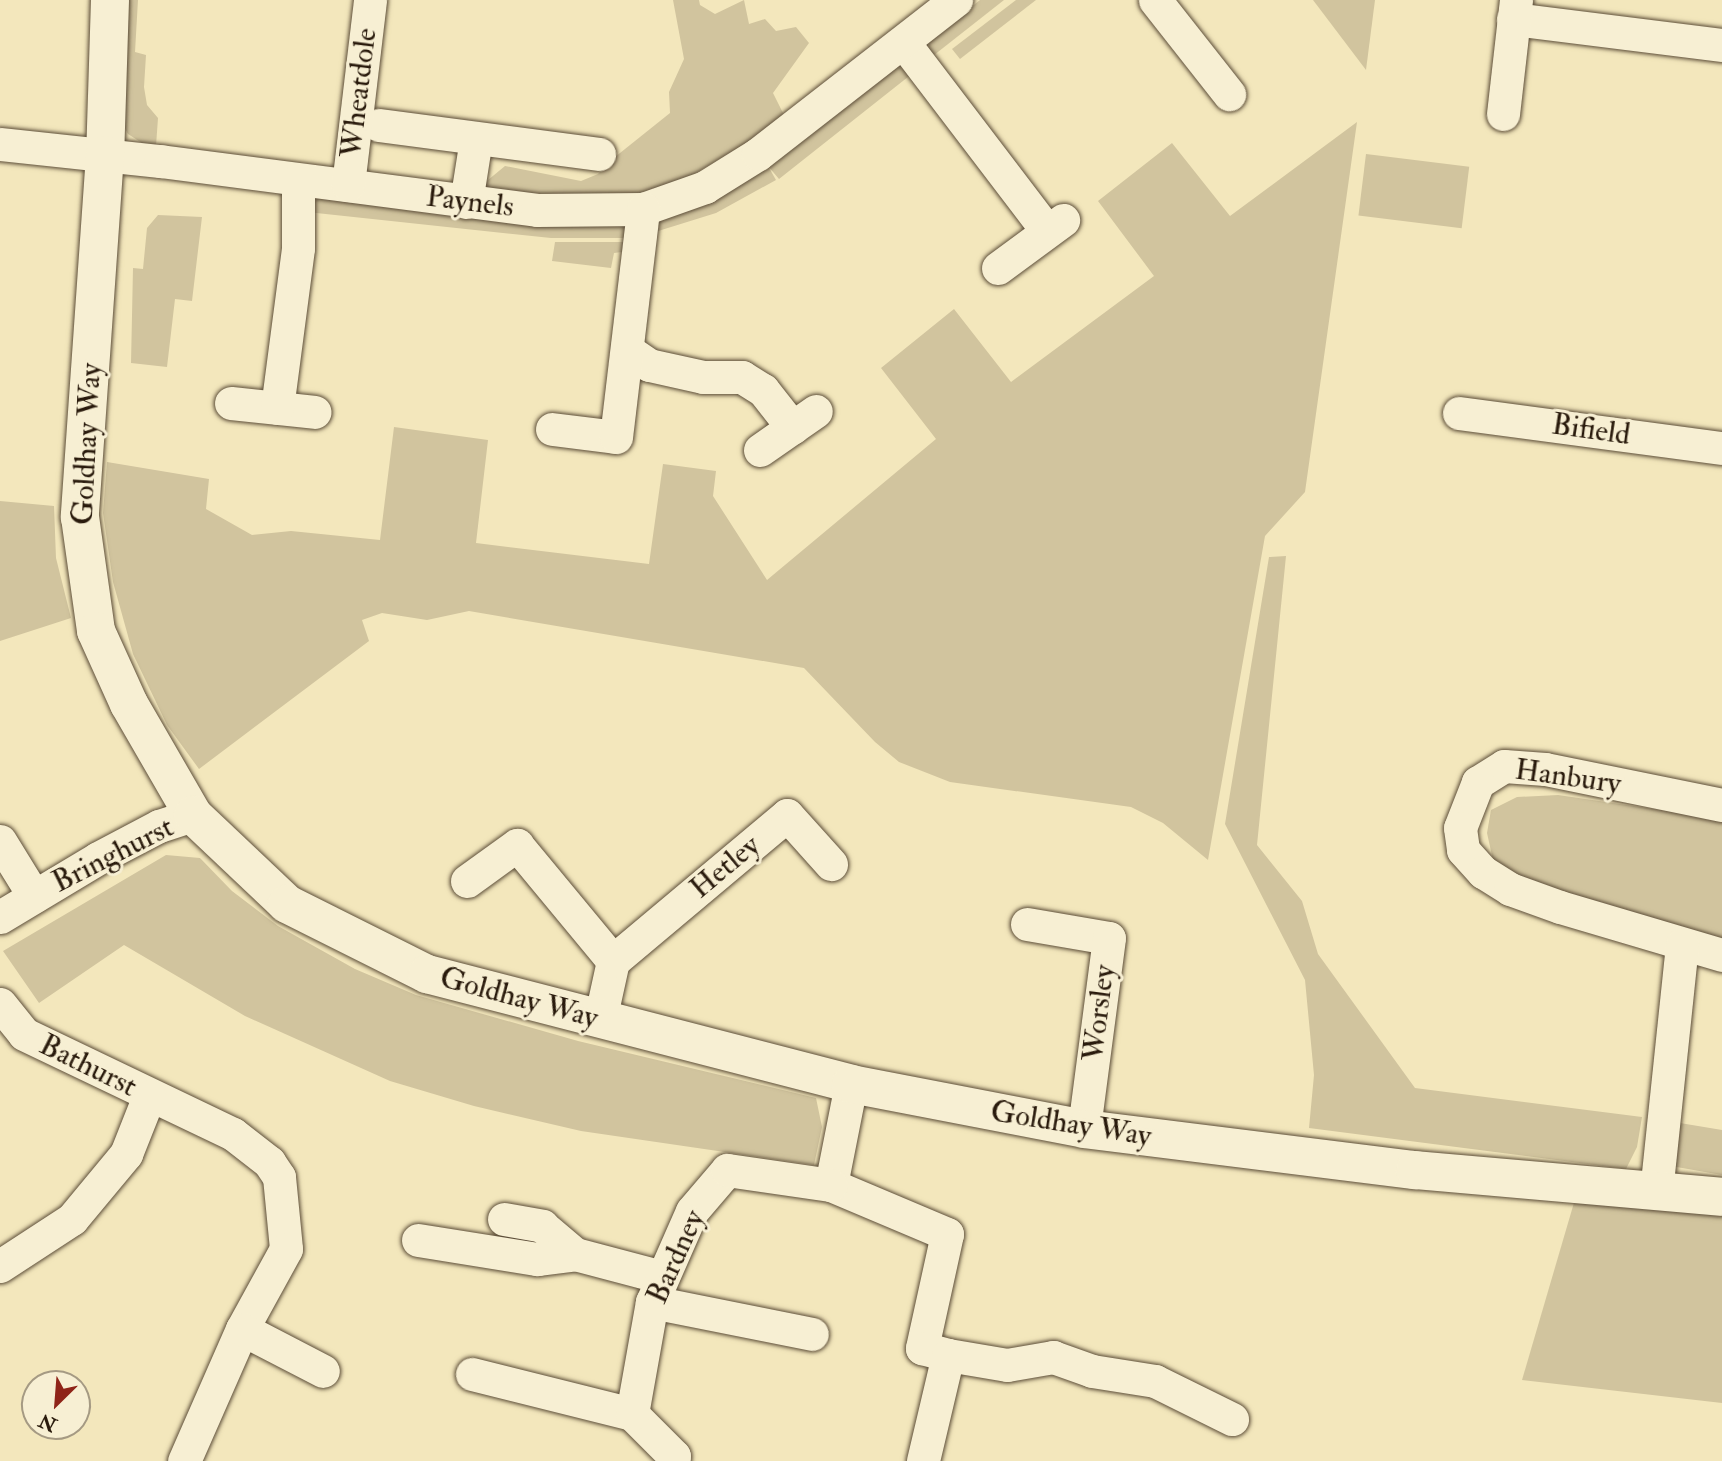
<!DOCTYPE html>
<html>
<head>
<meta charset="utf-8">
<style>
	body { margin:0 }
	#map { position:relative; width:1722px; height:1461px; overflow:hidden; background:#f3e7bc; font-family:"IM FELL Double Pica",serif }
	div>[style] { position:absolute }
	.green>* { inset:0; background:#d1c49e; transform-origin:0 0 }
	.roads { filter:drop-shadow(0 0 2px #5c4d38) drop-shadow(0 0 2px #5c4d38) }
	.street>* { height:33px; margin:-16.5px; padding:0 16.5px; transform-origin:16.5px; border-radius:16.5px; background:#f7efd3 }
	.secondary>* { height:38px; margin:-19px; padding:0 19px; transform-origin:19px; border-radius:19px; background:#f7efd3 }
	span { translate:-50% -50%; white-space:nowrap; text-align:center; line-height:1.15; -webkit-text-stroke:6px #f7efd3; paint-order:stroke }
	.street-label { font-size:30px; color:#291a0c }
	.north { position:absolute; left:21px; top:1370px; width:70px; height:70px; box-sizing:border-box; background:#f7efd3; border:2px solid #a59a83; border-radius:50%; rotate:205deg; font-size:19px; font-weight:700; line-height:28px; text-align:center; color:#291a0c }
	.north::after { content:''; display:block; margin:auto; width:24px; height:32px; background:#8f2418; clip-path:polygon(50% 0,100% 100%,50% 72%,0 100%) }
</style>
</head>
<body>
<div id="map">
	<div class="green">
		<i style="clip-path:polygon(125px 0,138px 0,135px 52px,146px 55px,144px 87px,147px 105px,158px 118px,156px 146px,142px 143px,128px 134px,118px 115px)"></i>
		<i style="clip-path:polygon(673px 0,699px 0,700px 5px,715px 14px,744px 0,749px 24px,765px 19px,776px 31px,796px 27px,809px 43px,773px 93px,786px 119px,679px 183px,622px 197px,480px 191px,488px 180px,505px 166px,581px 181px,598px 174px,610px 161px,670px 113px,669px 92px,684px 59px)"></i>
		<i style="clip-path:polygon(980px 0,1004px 0,929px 59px,929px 41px)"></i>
		<i style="clip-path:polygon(1016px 0,1036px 0,960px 59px,952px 49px)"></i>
		<i style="clip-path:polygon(1313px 0,1375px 0,1366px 70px)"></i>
		<i style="clip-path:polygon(895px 66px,913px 73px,779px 179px,768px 166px,776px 180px,716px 213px,655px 232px,654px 228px,663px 214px)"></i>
		<i style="clip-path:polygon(1357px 122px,1305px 492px,1265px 536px,1208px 860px,1163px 823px,1131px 807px,950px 782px,899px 762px,875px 742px,804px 668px,469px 611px,427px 620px,382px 613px,362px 620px,369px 641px,199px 769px,167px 725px,133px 654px,113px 582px,103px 513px,107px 462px,209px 479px,206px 509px,252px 535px,291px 531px,380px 540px,394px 427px,488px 440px,476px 543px,649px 564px,663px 464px,716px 471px,713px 496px,767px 580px,936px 439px,881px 368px,954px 309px,1011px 382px,1154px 276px,1098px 201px,1172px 143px,1230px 216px)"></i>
		<i style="left:1366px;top:154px;width:104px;height:62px;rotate:7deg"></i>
		<i style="clip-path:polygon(321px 194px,627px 224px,628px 238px,551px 238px,307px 212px)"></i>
		<i style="clip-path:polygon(158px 215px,202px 217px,192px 301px,175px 299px,167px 367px,131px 363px,133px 268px,143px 269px,147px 228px)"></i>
		<i style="clip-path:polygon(555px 242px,629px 242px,630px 251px,614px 253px,611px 268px,552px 261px)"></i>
		<i style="clip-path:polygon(0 501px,54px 506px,56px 558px,71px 618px,0 641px)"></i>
		<i style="clip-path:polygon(1286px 556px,1257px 845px,1302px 901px,1318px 954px,1415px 1088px,1642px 1117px,1637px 1147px,1626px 1169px,1309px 1128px,1314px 1075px,1305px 980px,1225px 824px,1269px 557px)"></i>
		<i style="clip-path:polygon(1558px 795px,1722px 819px,1722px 950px,1546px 897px,1493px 860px,1487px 833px,1491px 810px,1517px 797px)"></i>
		<i style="clip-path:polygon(166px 855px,200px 858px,232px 891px,278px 926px,355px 969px,416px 995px,578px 1041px,816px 1098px,822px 1127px,814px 1165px,581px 1131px,474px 1106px,390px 1081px,245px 1016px,124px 945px,39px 1003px,3px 951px)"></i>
		<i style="clip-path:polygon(1674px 1122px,1722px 1130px,1722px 1175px,1671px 1166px)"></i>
		<i style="clip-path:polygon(1578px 1189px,1722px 1201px,1722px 1403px,1522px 1380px)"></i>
	</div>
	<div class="roads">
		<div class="street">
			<i style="left:1155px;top:0;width:120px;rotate:51.8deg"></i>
			<i style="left:1513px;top:19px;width:211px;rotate:7.1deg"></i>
			<i style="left:904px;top:43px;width:236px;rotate:52.7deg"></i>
			<i style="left:1503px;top:114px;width:115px;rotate:-83.5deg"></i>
			<i style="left:379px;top:125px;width:222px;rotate:7.5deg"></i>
			<i style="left:0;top:144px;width:161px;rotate:6.1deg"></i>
			<i style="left:160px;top:161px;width:380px;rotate:7.4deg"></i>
			<i style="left:537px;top:210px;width:106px;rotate:-0.5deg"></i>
			<i style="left:643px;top:209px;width:66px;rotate:-19.5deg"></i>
			<i style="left:705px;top:187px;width:62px;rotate:-31.9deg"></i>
			<i style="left:758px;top:154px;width:251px;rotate:-37.9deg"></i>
			<i style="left:348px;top:185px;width:186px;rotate:-83.2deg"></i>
			<i style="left:466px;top:202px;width:64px;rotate:-81deg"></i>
			<i style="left:998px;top:268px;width:81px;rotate:-36.4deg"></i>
			<i style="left:627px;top:350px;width:27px;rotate:34deg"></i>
			<i style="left:649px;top:365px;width:55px;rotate:12.5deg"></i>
			<i style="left:703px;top:377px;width:39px"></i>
			<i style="left:742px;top:377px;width:25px;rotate:32deg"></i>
			<i style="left:763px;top:390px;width:48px;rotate:51.7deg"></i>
			<i style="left:231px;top:403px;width:84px;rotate:6.1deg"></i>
			<i style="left:277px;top:408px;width:161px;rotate:-82.5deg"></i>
			<i style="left:298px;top:248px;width:68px;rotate:-90deg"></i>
			<i style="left:1459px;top:413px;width:265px;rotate:7.6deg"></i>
			<i style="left:552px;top:429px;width:64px;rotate:7.1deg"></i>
			<i style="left:616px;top:437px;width:230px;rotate:-83.2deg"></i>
			<i style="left:760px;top:450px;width:68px;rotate:-34.9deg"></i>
			<i style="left:1722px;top:805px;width:181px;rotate:-168.5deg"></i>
			<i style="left:1545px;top:769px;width:41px;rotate:-175.8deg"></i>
			<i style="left:1504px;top:766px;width:31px;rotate:148deg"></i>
			<i style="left:1478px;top:782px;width:49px;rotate:111.4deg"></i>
			<i style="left:1460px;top:828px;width:22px;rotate:82deg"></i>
			<i style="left:1463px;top:850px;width:30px;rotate:48deg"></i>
			<i style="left:1483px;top:872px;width:32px;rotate:32deg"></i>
			<i style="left:1510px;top:889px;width:53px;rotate:19.8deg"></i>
			<i style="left:1560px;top:907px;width:169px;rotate:16.5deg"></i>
			<i style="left:0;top:841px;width:65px;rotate:58.3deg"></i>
			<i style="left:467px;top:881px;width:62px;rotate:-35.8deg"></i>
			<i style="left:517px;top:845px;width:151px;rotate:50.4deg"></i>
			<i style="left:0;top:917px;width:114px;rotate:-31deg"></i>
			<i style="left:98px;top:858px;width:69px;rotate:-27.7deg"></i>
			<i style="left:159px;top:826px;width:36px;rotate:-18deg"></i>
			<i style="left:1027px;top:924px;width:83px;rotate:9.7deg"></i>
			<i style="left:1109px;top:938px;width:193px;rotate:97.5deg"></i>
			<i style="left:0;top:1004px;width:38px;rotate:51deg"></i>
			<i style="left:24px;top:1034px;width:232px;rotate:25.6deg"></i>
			<i style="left:233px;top:1134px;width:46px;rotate:37.9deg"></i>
			<i style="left:269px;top:1162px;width:18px;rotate:56deg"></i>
			<i style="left:279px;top:1177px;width:72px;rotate:84.4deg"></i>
			<i style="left:286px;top:1249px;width:91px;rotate:118.8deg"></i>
			<i style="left:242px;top:1329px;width:144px;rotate:113.7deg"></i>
			<i style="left:600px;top:1020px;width:60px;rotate:-77.6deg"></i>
			<i style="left:613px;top:961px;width:227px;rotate:-40deg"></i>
			<i style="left:787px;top:815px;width:66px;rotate:48.1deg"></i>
			<i style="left:851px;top:1084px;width:103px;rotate:101.2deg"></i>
			<i style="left:831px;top:1185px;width:126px;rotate:22.9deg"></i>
			<i style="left:947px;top:1234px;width:117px;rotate:102.4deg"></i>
			<i style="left:922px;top:1348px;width:27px;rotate:15deg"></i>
			<i style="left:948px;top:1355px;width:109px;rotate:103.3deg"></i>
			<i style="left:1656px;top:1192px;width:249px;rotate:-84deg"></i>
			<i style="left:504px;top:1219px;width:39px;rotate:10deg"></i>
			<i style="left:542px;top:1226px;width:43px;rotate:40.3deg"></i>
			<i style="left:575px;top:1254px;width:90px;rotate:14.8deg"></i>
			<i style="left:418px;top:1240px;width:121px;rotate:9.1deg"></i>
			<i style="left:537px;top:1259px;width:38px;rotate:-7deg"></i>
			<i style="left:0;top:1266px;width:86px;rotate:-33.1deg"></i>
			<i style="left:72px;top:1219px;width:85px;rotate:-50.3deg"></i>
			<i style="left:126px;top:1154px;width:62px;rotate:-68.4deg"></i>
			<i style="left:652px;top:1302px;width:163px;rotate:11.3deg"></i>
			<i style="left:242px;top:1329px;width:91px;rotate:27.4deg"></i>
			<i style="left:948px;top:1355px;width:60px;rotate:9.6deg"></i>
			<i style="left:1007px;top:1365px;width:47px;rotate:-9.9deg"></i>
			<i style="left:1053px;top:1357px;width:41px;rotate:19.7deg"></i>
			<i style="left:1092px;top:1371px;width:64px;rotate:9deg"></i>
			<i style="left:1155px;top:1381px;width:86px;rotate:26.3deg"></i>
			<i style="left:472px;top:1374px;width:165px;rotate:14deg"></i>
			<i style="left:673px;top:1461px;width:5px;rotate:-79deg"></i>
			<i style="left:674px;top:1456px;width:59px;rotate:-135deg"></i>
			<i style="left:632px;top:1414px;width:114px;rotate:-79.9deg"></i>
			<i style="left:652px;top:1302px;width:99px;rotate:-66.3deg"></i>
			<i style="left:692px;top:1211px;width:54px;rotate:-49.5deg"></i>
			<i style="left:727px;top:1170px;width:105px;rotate:8.2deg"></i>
		</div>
		<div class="secondary">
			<i style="left:110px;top:0;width:155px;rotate:91.8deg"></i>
			<i style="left:105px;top:155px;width:363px;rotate:94deg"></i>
			<i style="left:80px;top:517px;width:115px;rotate:82deg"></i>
			<i style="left:96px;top:631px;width:80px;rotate:65.7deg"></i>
			<i style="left:129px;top:704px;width:128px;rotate:60deg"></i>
			<i style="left:193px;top:815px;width:129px;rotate:43.4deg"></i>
			<i style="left:287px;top:904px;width:157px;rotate:26.6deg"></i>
			<i style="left:427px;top:974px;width:438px;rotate:14.5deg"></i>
			<i style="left:851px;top:1084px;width:237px;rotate:10.9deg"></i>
			<i style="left:1084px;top:1129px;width:334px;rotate:7.1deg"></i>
			<i style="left:1415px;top:1170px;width:308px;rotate:5deg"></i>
		</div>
	</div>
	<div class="street-label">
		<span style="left:359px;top:93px;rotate:-83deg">Wheatdole</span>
		<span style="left:470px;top:202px;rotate:7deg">Paynels</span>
		<span style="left:1591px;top:430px;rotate:8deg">Bifield</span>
		<span style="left:87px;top:444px;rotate:-87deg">Goldhay Way</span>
		<span style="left:1568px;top:777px;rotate:8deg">Hanbury</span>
		<span style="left:113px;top:855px;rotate:-27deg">Bringhurst</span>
		<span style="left:725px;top:867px;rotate:-40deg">Hetley</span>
		<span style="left:519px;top:998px;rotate:15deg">Goldhay Way</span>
		<span style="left:1099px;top:1013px;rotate:-83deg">Worsley</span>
		<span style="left:88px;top:1066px;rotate:26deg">Bathurst</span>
		<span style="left:1071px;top:1124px;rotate:9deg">Goldhay Way</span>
		<span style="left:676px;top:1257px;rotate:-66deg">Bardney</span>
	</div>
	<div class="north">N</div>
</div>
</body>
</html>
